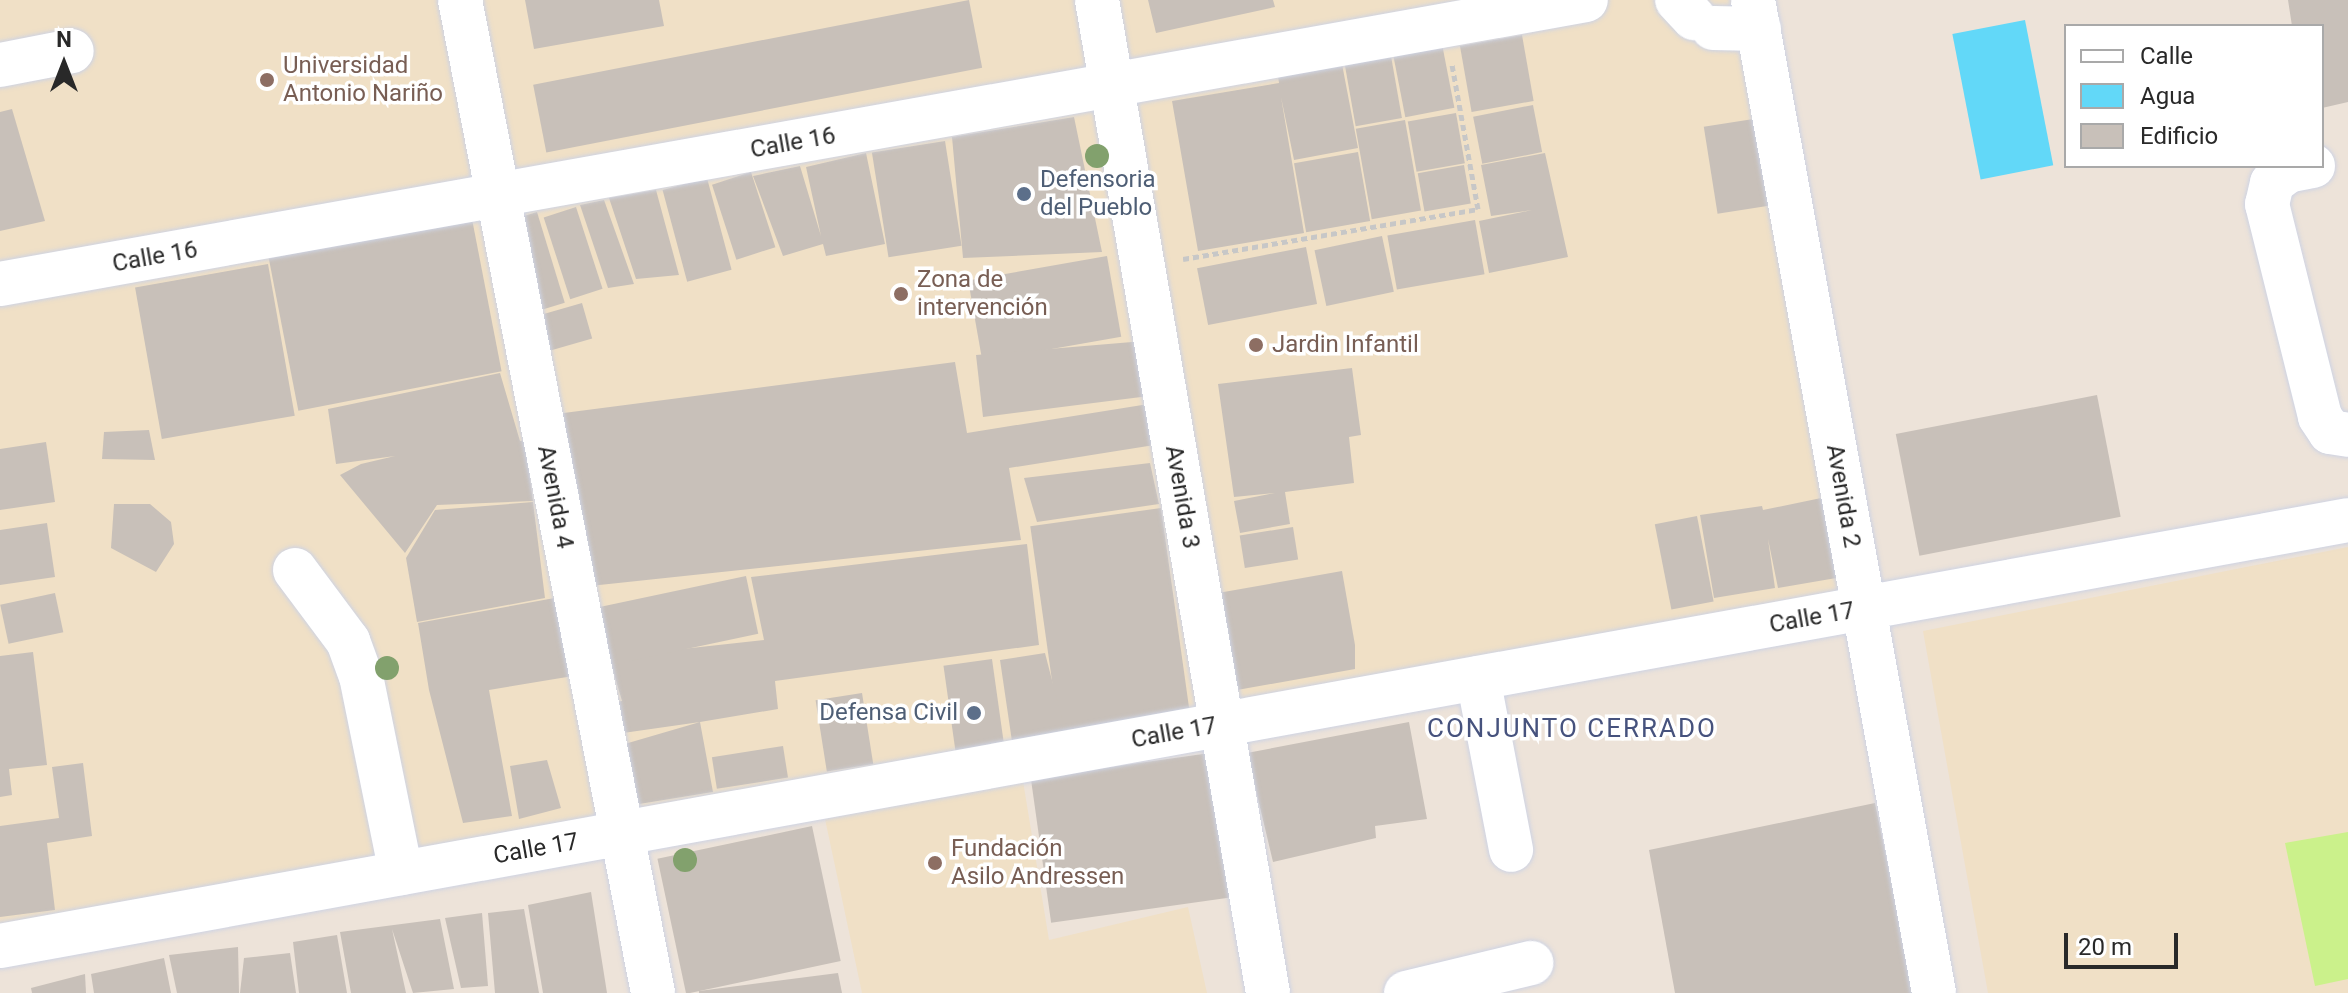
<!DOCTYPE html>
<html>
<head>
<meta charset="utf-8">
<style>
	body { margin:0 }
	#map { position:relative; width:2348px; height:993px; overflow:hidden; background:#ede3d9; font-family:Roboto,sans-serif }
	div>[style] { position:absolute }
	.education>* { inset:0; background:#f0e0c6 }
	.pitch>* { inset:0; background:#cbf18b }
	.water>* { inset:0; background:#62d8f8; transform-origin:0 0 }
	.building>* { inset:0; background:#c8c0b9; transform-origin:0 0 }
	.path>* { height:5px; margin-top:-2.5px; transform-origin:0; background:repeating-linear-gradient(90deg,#c7c7c7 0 6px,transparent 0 10px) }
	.roads { filter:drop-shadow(0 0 2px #ced3e3) drop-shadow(0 0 2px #ced3e3) }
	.minor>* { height:44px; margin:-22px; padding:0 22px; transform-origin:22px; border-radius:22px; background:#fff }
	.trees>* { width:24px; height:24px; margin:-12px; border-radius:50%; background:#82a16d }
	.dots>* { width:22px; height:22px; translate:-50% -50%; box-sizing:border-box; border:4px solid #fff; border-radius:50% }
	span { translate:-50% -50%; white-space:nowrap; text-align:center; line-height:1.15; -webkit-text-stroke:7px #fff; paint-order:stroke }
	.education-label { font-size:24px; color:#785e54 }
	.left { translate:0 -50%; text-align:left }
	.street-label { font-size:24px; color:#292929 }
	.service-label { font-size:24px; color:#4e5e75 }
	.right { translate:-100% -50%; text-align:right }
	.neighbourhood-label { font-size:26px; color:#46527d; letter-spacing:2px }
	.legend { position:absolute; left:2064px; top:24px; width:260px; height:144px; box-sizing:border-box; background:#fff; border:2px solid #a9a9a9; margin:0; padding:10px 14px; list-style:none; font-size:24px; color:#292929 }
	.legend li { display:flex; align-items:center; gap:16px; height:40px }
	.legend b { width:40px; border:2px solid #a9a9a9 }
	.north { position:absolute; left:24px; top:24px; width:80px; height:80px; -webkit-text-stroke:6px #fff; paint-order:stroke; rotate:0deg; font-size:22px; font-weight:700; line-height:32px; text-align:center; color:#292929 }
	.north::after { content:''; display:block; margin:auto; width:28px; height:36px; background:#292929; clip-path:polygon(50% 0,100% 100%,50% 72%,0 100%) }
	.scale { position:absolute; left:2064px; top:933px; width:114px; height:36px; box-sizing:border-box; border:4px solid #292929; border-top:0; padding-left:10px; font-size:24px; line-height:28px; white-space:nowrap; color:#292929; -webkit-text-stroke:6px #fff; paint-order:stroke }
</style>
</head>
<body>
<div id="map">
	<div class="education">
		<i style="clip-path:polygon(0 0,1750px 0,1854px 588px,0 930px)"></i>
		<i style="clip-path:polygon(2348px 547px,2348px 993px,1988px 993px,1923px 631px)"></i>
		<i style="clip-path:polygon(1023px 781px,1049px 940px,1188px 907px,1207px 993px,862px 993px,825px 819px)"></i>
	</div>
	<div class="pitch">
		<i style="clip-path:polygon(2348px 832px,2348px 979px,2315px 986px,2285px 843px)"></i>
	</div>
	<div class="water">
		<i style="left:2025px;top:20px;width:148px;height:74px;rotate:79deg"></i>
	</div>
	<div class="building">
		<i style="clip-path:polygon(525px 0,659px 0,664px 26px,534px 49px)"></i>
		<i style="left:969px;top:0;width:69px;height:444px;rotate:79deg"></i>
		<i style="clip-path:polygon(1148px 0,1273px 0,1275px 7px,1156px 33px)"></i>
		<i style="clip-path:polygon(2288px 0,2348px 0,2348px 102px,2322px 108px,2322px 26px,2292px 26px)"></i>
		<i style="left:1522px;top:35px;width:67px;height:63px;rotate:80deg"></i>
		<i style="left:1442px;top:44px;width:65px;height:50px;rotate:79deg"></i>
		<i style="left:1391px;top:56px;width:63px;height:47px;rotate:80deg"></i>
		<i style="clip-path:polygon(1342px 64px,1358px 148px,1294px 160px,1281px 97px,1304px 233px,1198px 251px,1172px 101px,1279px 83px,1278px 76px)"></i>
		<i style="left:1533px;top:105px;width:48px;height:61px;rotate:79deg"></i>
		<i style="clip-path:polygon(12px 109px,45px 221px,0 231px,0 112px)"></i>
		<i style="left:1456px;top:113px;width:51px;height:49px;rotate:80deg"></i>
		<i style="clip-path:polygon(1074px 117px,1102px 252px,963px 258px,952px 137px)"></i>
		<i style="left:1766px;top:117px;width:88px;height:63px;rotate:81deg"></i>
		<i style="left:1405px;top:120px;width:92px;height:50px;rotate:80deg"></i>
		<i style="left:945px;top:141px;width:106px;height:74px;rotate:81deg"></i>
		<i style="left:1358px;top:152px;width:70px;height:65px;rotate:80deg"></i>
		<i style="clip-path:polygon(866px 153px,885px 244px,826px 256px,823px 244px,783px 256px,753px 176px,800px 166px,821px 236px,806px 167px)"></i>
		<i style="clip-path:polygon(1545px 153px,1568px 257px,1489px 273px,1479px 221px,1532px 210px,1491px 216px,1481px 165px)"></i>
		<i style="left:1464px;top:165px;width:39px;height:47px;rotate:80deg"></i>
		<i style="left:751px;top:172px;width:79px;height:41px;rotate:72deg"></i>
		<i style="left:707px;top:178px;width:95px;height:46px;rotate:75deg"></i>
		<i style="clip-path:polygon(656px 190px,679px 275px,636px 279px,609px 198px)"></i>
		<i style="clip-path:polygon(604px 200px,634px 284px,608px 288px,580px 205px)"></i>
		<i style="left:576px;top:207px;width:86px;height:34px;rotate:72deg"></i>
		<i style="left:537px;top:212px;width:95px;height:30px;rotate:73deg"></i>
		<i style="left:472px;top:219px;width:155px;height:207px;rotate:79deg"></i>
		<i style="left:1475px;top:220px;width:55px;height:89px;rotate:80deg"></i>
		<i style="left:1382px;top:236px;width:57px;height:69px;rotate:78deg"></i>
		<i style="left:1306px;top:247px;width:58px;height:111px;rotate:79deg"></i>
		<i style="left:1107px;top:256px;width:82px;height:141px;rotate:80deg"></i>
		<i style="left:268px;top:264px;width:154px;height:135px;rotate:80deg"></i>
		<i style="left:582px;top:303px;width:37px;height:56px;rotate:74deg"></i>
		<i style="clip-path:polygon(1144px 341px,1157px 395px,983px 417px,976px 355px)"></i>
		<i style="clip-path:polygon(955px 362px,967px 433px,1161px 402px,1167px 443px,1009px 468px,1021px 540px,590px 586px,556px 414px)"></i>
		<i style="clip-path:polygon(1352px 368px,1361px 435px,1349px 437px,1354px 483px,1285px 492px,1290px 524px,1240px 533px,1234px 501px,1275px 493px,1234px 497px,1218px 384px)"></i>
		<i style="clip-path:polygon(500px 373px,520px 441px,525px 440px,533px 501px,437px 505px,405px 553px,340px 475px,361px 464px,395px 456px,336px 464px,328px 409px)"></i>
		<i style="left:2097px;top:395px;width:124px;height:205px;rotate:79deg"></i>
		<i style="clip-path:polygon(149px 430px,155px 460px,102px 459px,104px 432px)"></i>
		<i style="clip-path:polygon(46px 442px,55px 502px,0 510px,0 449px)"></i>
		<i style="clip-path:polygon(1150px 463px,1159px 504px,1037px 522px,1024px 478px)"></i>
		<i style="clip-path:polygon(1826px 497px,1842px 577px,1778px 588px,1768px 539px,1775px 588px,1714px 598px,1700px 515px,1762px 506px,1763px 510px)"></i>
		<i style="clip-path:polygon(533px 502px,545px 598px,417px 622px,406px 558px,435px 510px)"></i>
		<i style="clip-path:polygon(114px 504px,150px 504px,171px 522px,174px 544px,156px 572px,111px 548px)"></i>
		<i style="left:1161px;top:508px;width:214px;height:132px;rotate:82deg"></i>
		<i style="left:1697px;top:516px;width:87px;height:43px;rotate:79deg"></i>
		<i style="clip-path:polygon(47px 523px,55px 577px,0 585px,0 530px)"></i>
		<i style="left:1293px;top:527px;width:33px;height:54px;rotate:81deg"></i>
		<i style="clip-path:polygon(1027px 544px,1039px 645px,775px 681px,778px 709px,700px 722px,713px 792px,627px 806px,611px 748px,700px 722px,623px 733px,615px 702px,622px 701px,609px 657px,764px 640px,751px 577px)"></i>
		<i style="clip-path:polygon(1342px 571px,1355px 645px,1355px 669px,1237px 690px,1218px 593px)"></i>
		<i style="left:746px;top:576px;width:59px;height:152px;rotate:78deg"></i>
		<i style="left:55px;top:593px;width:40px;height:56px;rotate:78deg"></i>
		<i style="clip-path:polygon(560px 597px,573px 676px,489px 690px,512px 816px,463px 823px,429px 690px,418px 623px)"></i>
		<i style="clip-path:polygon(33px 652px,47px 765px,9px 769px,12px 795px,0 797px,0 656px)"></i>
		<i style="clip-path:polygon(1045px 653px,1068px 742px,1014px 755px,1000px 660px)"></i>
		<i style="left:992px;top:659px;width:101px;height:49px;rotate:82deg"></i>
		<i style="left:862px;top:693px;width:72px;height:47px;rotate:81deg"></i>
		<i style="clip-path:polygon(1409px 722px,1427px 819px,1375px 826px,1376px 838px,1273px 862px,1247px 753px)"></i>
		<i style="left:783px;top:746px;width:32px;height:72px;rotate:81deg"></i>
		<i style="left:1217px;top:752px;width:146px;height:188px;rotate:82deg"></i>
		<i style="clip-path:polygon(547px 760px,561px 808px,519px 819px,510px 766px)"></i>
		<i style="clip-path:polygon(83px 763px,92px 836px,47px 843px,55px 910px,0 917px,0 826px,59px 818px,52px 767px)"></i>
		<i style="clip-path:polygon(1875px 803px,1915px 993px,1675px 993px,1649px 850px)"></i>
		<i style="left:812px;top:826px;width:138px;height:158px;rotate:78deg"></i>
		<i style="clip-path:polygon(591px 892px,607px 993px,543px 993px,528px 905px)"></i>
		<i style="clip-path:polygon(524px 909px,539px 993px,495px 993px,488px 913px)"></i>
		<i style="clip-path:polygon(482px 913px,488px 986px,461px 988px,445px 918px)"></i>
		<i style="clip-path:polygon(440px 919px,454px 989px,413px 993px,392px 929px,406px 993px,351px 993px,340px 932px)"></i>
		<i style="clip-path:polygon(337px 935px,347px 993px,299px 993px,293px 942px)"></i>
		<i style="clip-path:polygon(238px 947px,239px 993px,177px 993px,169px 955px)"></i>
		<i style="clip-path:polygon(290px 953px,296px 993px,240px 993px,244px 958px)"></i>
		<i style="clip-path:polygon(164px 958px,171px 993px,94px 993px,91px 974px)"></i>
		<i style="clip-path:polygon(838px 973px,842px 993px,699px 993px,699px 991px)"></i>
		<i style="clip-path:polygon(85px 974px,86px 993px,32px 993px,31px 988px)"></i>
	</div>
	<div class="path">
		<i style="left:1183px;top:259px;width:299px;rotate:-9.6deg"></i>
		<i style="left:1478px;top:209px;width:147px;rotate:-100.2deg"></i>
	</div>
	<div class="roads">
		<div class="minor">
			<i style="left:460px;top:0;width:1012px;rotate:79deg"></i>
			<i style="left:1097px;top:0;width:1008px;rotate:80.23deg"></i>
			<i style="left:1677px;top:0;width:25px;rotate:47deg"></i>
			<i style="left:1753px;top:0;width:1009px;rotate:79.67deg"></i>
			<i style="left:1713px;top:28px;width:46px;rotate:1.2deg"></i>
			<i style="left:0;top:65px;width:73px;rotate:-11deg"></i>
			<i style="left:2313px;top:166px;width:25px;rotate:169deg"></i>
			<i style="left:2288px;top:171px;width:20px;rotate:143deg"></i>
			<i style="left:2272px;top:183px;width:22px;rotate:103deg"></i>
			<i style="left:2267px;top:204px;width:219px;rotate:76deg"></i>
			<i style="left:2320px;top:417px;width:18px;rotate:56deg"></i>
			<i style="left:2330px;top:432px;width:18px;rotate:9deg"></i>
			<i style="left:0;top:284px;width:1611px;rotate:-10.15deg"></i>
			<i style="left:295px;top:570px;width:89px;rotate:53.3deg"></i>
			<i style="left:348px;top:641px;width:37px;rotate:70deg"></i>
			<i style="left:361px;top:676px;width:201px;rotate:78.5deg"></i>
			<i style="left:1478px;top:678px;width:175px;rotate:79.1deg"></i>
			<i style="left:0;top:946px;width:2386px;rotate:-10.28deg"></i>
			<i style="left:1406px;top:993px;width:129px;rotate:-13.5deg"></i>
		</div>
	</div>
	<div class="trees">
		<i style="left:1097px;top:156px"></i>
		<i style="left:387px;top:668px"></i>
		<i style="left:685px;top:860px"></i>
	</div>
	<div class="dots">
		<i style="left:267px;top:80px;background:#8d6e63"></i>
		<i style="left:1024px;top:194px;background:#5c6f8a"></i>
		<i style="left:901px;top:294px;background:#8d6e63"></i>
		<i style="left:1256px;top:345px;background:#8d6e63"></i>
		<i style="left:974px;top:713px;background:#5c6f8a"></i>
		<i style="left:935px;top:863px;background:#8d6e63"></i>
	</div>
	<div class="education-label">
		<span class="left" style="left:283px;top:80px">Universidad<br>Antonio Nariño</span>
		<span class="left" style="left:917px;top:294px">Zona de<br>intervención</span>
		<span class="left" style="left:1272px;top:345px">Jardin Infantil</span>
		<span class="left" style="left:951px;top:863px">Fundación<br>Asilo Andressen</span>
	</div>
	<div class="street-label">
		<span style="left:793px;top:143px;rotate:-10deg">Calle 16</span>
		<span style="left:155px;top:257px;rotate:-10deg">Calle 16</span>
		<span style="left:1843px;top:496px;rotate:80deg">Avenida 2</span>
		<span style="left:555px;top:497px;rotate:79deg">Avenida 4</span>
		<span style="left:1182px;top:497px;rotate:80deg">Avenida 3</span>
		<span style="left:1812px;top:618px;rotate:-10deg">Calle 17</span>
		<span style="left:1174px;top:733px;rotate:-10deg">Calle 17</span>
		<span style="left:536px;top:849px;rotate:-10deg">Calle 17</span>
	</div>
	<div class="service-label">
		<span class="left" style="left:1040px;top:194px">Defensoria<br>del Pueblo</span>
		<span class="right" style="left:958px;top:713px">Defensa Civil</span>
	</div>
	<div class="neighbourhood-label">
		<span style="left:1572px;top:729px">CONJUNTO CERRADO</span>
	</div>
	<ul class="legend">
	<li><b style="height:10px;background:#fff"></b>Calle</li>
	<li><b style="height:22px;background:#62d8f8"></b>Agua</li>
	<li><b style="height:22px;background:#c8c0b9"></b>Edificio</li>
	</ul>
	<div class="north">N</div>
	<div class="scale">20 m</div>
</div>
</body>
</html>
